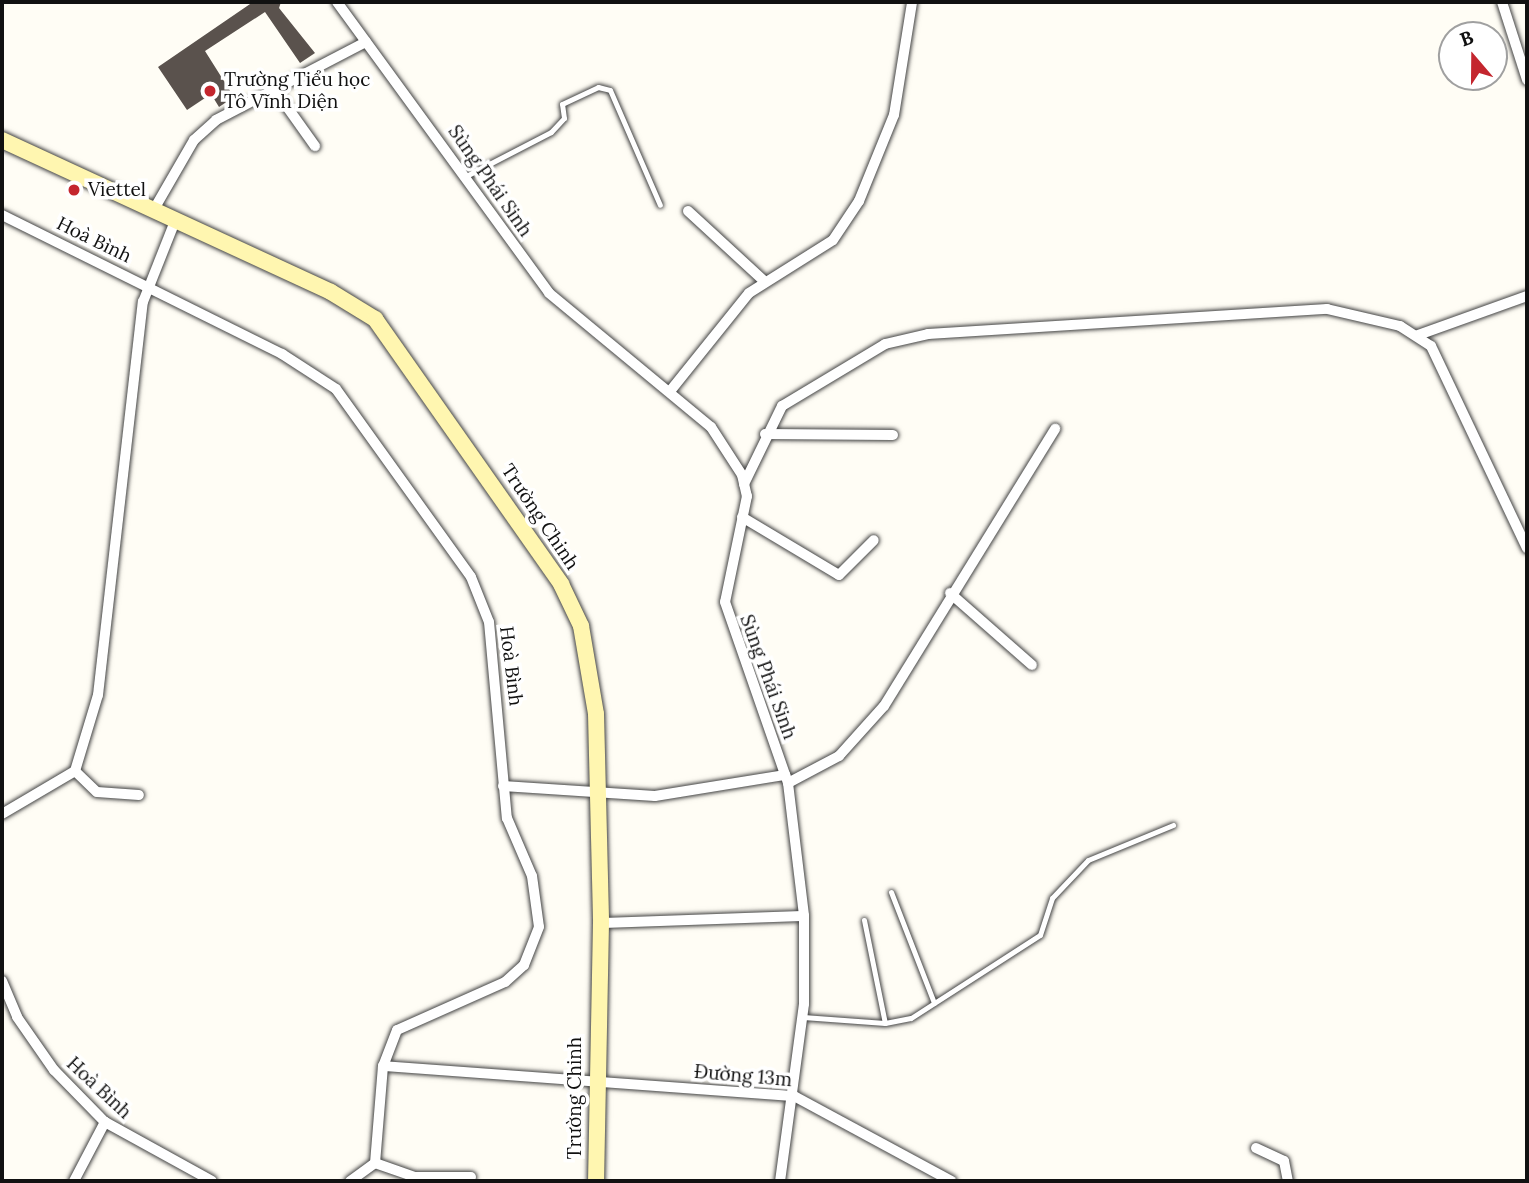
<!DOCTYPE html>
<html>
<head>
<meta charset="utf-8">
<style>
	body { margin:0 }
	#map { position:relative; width:1529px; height:1183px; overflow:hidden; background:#fffdf5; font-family:Lora,serif }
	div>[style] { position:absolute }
	.building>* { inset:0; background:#5a524d }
	.roads { filter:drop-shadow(0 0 2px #444) drop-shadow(0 0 2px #444) }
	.lane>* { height:5px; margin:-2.5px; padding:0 2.5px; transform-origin:2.5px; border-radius:2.5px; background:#fff }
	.street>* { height:10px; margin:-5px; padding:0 5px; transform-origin:5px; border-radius:5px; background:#fff }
	.secondary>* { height:16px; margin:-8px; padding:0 8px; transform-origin:8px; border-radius:8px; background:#fff6b0 }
	.dots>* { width:19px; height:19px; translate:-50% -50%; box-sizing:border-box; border:4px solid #fff; border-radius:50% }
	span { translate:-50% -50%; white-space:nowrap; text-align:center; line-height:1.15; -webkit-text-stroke:7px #fff; paint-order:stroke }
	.poi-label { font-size:19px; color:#111 }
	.left { translate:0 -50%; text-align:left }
	.street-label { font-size:19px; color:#111 }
	.frame { position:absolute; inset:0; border:4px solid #111; pointer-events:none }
	.north { position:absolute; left:1438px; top:21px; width:70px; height:70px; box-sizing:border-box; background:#fff; border:2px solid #a0a0a0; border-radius:50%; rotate:340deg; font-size:19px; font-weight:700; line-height:28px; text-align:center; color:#111 }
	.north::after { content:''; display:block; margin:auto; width:24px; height:32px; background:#c4262e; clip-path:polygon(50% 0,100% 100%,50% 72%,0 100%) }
</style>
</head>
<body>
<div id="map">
	<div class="building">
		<i style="clip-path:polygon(253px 2px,281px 2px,279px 8px,315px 53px,300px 63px,265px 12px,205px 51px,234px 97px,219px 107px,211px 94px,187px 110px,158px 67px)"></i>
	</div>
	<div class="roads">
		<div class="lane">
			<i style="left:468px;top:175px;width:93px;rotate:-27.4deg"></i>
			<i style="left:551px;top:132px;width:19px;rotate:-47deg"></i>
			<i style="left:564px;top:118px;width:14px;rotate:-98deg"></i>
			<i style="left:562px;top:104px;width:40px;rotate:-25deg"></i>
			<i style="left:598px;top:87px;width:12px;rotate:14deg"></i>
			<i style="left:610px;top:90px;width:125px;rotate:66.5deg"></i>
			<i style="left:891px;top:892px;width:119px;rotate:68.8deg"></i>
			<i style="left:864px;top:920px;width:105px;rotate:78.5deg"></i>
			<i style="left:803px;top:1017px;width:82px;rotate:4.2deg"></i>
			<i style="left:885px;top:1023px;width:26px;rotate:-11deg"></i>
			<i style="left:911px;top:1018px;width:153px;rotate:-32.8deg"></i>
			<i style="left:1040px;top:935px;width:39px;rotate:-72deg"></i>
			<i style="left:1052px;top:898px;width:52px;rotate:-46.5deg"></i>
			<i style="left:1088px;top:860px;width:92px;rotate:-22.4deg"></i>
		</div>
		<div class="street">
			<i style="left:337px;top:2px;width:360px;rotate:53.9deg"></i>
			<i style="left:549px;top:293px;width:210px;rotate:39.6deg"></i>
			<i style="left:711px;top:427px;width:57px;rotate:57.1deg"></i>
			<i style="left:742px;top:475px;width:22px;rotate:77deg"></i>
			<i style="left:747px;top:496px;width:108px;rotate:101.7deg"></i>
			<i style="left:725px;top:602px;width:192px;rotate:70.8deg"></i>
			<i style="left:788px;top:783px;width:134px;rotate:83.1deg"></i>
			<i style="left:804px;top:916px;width:88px;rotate:90deg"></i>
			<i style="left:804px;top:1004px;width:179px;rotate:97.7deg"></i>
			<i style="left:1502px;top:2px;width:82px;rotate:72.2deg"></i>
			<i style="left:275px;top:90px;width:69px;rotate:54.5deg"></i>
			<i style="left:153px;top:211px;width:82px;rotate:-60deg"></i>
			<i style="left:194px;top:140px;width:30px;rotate:-42deg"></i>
			<i style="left:216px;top:120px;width:169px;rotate:-27.5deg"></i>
			<i style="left:688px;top:211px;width:103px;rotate:42.6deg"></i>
			<i style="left:2px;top:215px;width:313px;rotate:26.4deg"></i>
			<i style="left:282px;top:354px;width:64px;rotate:32.9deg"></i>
			<i style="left:336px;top:389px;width:231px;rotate:54.3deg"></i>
			<i style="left:471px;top:577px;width:48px;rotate:68.2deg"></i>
			<i style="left:489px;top:622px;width:197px;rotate:84.8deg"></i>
			<i style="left:507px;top:818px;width:63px;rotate:66.7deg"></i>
			<i style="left:532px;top:876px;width:51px;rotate:82.2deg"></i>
			<i style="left:539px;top:927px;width:41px;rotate:111.5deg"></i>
			<i style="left:524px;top:965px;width:25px;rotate:138deg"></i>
			<i style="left:505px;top:982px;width:118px;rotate:156deg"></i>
			<i style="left:397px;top:1030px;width:39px;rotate:111deg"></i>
			<i style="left:383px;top:1066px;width:97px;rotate:94.7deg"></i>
			<i style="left:375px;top:1163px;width:31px;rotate:144deg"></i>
			<i style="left:1418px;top:335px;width:116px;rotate:-19.7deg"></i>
			<i style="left:671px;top:390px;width:124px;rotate:-51.2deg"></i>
			<i style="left:749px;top:293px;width:99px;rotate:-32.2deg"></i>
			<i style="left:833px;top:240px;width:47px;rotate:-56.3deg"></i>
			<i style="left:859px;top:201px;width:93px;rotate:-67.9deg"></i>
			<i style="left:894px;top:115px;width:114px;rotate:-80.9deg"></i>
			<i style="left:765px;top:434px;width:128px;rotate:0.4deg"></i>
			<i style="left:744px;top:484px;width:87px;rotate:-64deg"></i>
			<i style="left:782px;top:406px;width:120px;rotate:-31deg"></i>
			<i style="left:885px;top:344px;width:44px;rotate:-13.1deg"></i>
			<i style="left:928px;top:334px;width:400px;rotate:-3.6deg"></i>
			<i style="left:1327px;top:309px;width:75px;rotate:13.1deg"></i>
			<i style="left:1400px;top:326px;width:37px;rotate:33deg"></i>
			<i style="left:1431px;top:346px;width:224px;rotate:64.6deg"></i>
			<i style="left:742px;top:517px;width:113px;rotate:30.9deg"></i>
			<i style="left:839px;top:575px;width:49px;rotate:-45deg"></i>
			<i style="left:950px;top:593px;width:109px;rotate:41.3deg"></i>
			<i style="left:75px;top:771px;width:30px;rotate:44deg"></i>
			<i style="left:97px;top:792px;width:42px;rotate:4.1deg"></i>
			<i style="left:788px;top:783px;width:58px;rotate:-27.9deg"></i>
			<i style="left:839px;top:756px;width:67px;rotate:-48deg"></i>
			<i style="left:884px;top:706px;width:326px;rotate:-58.3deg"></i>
			<i style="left:503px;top:786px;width:152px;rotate:3.8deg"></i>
			<i style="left:655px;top:796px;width:132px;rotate:-9.2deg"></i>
			<i style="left:2px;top:814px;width:85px;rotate:-30.5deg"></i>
			<i style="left:75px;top:771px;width:79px;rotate:-73.2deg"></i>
			<i style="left:98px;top:695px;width:396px;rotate:-83.5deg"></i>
			<i style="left:143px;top:302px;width:87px;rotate:-68.4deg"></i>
			<i style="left:601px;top:923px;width:203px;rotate:-2deg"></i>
			<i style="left:2px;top:981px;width:39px;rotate:67deg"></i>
			<i style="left:17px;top:1017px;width:65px;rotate:55.1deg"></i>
			<i style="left:54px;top:1070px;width:73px;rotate:45.6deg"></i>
			<i style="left:105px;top:1122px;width:122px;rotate:28.9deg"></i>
			<i style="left:383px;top:1066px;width:412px;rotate:4.2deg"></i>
			<i style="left:794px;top:1096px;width:179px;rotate:28.4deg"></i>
			<i style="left:1256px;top:1148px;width:31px;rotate:25deg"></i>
			<i style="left:1284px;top:1161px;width:20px;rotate:79deg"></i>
			<i style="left:375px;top:1163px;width:42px;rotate:19.3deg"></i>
			<i style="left:415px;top:1177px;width:56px"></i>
			<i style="left:74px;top:1181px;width:67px;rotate:-62.3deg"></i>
		</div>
		<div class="secondary">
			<i style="left:2px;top:140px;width:362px;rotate:24.8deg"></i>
			<i style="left:331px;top:292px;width:52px;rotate:31.5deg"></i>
			<i style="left:375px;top:319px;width:324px;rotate:54.9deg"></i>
			<i style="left:561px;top:584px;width:47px;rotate:64.5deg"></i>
			<i style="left:581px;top:626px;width:89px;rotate:80.3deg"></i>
			<i style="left:596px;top:714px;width:209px;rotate:88.6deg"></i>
			<i style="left:601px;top:923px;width:258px;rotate:91.1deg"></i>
		</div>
	</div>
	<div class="dots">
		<i style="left:210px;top:91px;background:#c4262e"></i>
		<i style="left:74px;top:190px;background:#c4262e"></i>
	</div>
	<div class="poi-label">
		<span class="left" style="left:224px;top:91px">Trường Tiểu học<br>Tô Vĩnh Diện</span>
		<span class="left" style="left:88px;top:190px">Viettel</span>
	</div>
	<div class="street-label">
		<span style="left:490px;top:181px;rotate:55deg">Sùng Phái Sinh</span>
		<span style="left:94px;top:240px;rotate:26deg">Hoà Bình</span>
		<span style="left:540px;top:517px;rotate:56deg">Trường Chinh</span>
		<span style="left:511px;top:666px;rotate:83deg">Hoà Bình</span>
		<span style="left:768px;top:677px;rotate:70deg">Sùng Phái Sinh</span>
		<span style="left:743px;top:1076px;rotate:5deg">Đường 13m</span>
		<span style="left:99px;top:1088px;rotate:43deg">Hoà Bình</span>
		<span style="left:575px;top:1098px;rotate:-90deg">Trường Chinh</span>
	</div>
	<div class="frame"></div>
	<div class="north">B</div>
</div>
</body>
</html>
